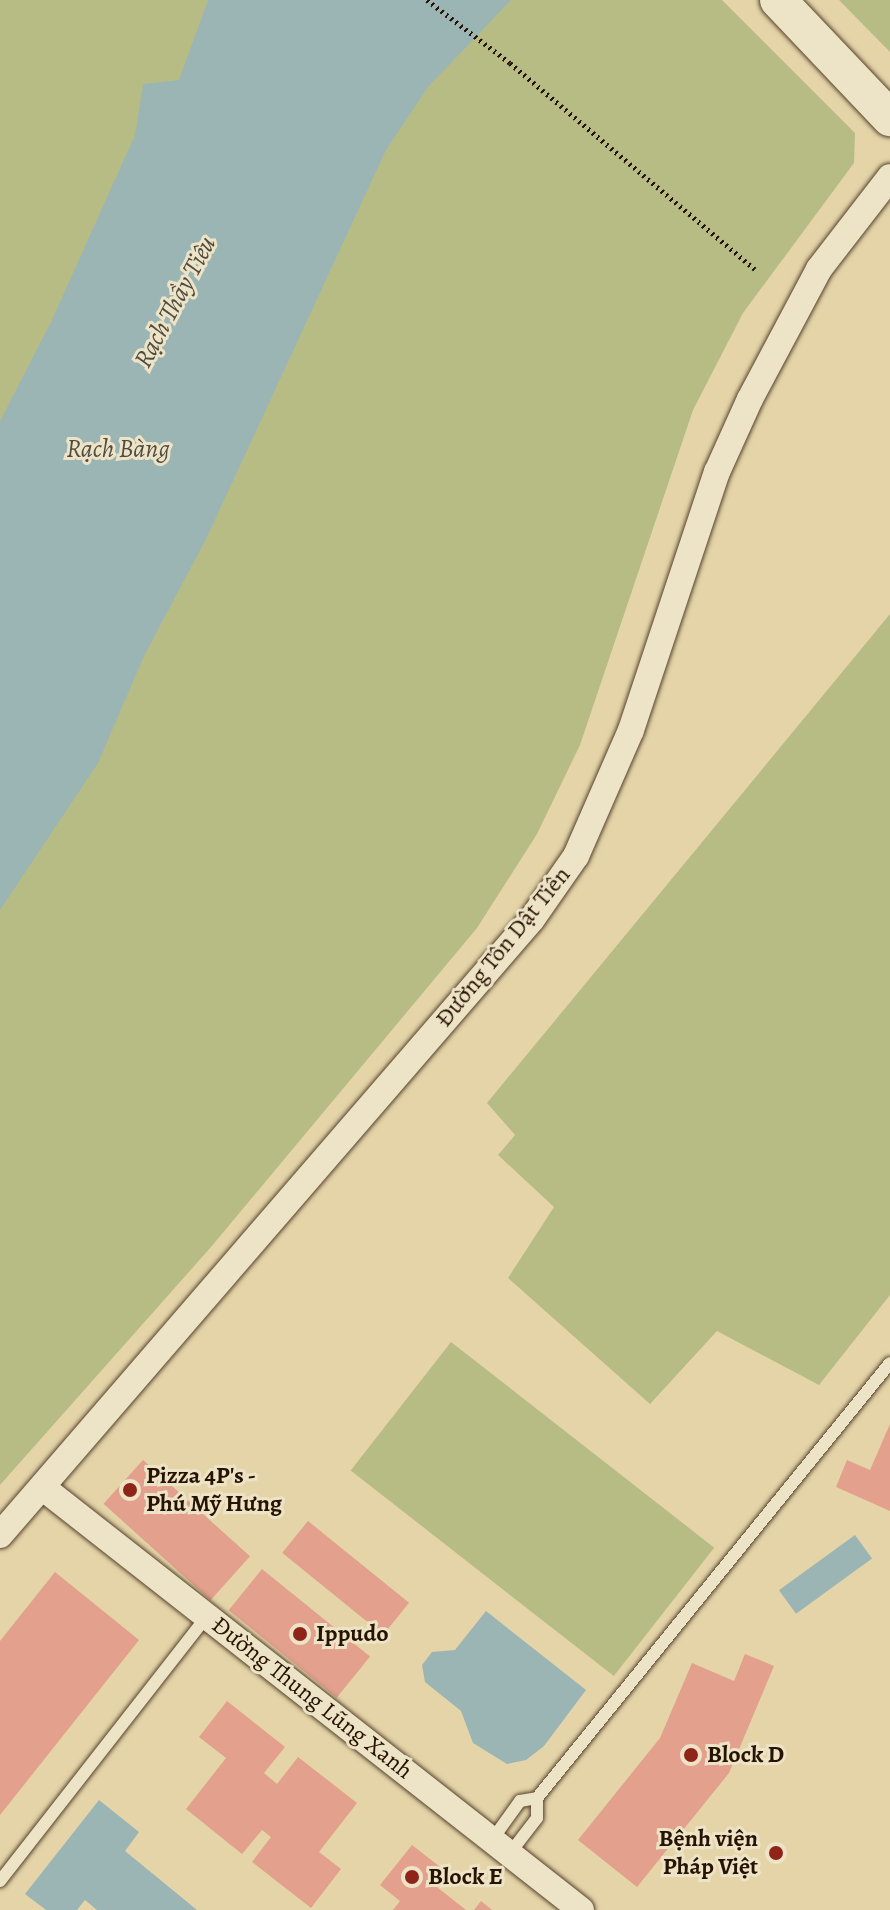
<!DOCTYPE html>
<html>
<head>
<meta charset="utf-8">
<style>
	body { margin:0 }
	#map { position:relative; width:890px; height:1910px; overflow:hidden; background:#e4d4a8; font-family:Alegreya,serif }
	div>[style] { position:absolute }
	.green>* { inset:0; background:#b7bc85; transform-origin:0 0 }
	.water>* { inset:0; background:#9bb5b4; transform-origin:0 0 }
	.building>* { inset:0; background:#e2a08d; transform-origin:0 0 }
	.path>* { height:5px; margin-top:-2.5px; transform-origin:0; background:repeating-linear-gradient(90deg,#271302 0 2px,transparent 0 6px) }
	.roads { filter:drop-shadow(0 0 2px #56432c) drop-shadow(0 0 2px #56432c) }
	.lane>* { height:12px; margin:-6px; padding:0 6px; transform-origin:6px; border-radius:6px; background:#ede3c6 }
	.street>* { height:26px; margin:-13px; padding:0 13px; transform-origin:13px; border-radius:13px; background:#ede3c6 }
	.secondary>* { height:36px; margin:-18px; padding:0 18px; transform-origin:18px; border-radius:18px; background:#ede3c6 }
	.dots>* { width:22px; height:22px; translate:-50% -50%; box-sizing:border-box; border:4px solid #ede3c6; border-radius:50% }
	span { translate:-50% -50%; white-space:nowrap; text-align:center; line-height:1.15; -webkit-text-stroke:6px #ede3c6; paint-order:stroke }
	.street-label { font-size:24px; color:#271302 }
	.poi-label { font-size:24px; color:#271302; font-weight:700 }
	.left { translate:0 -50%; text-align:left }
	.right { translate:-100% -50%; text-align:right }
	.water-label { font-size:26px; color:#504c40; font-style:italic }
</style>
</head>
<body>
<div id="map">
	<div class="green">
		<i style="clip-path:polygon(0 0,329px 0,0 546px)"></i>
		<i style="clip-path:polygon(468px 0,722px 0,855px 133px,854px 163px,743px 313px,693px 410px,580px 745px,537px 834px,477px 928px,211px 1247px,0 1485px,0 799px)"></i>
		<i style="clip-path:polygon(839px 0,890px 0,890px 52px)"></i>
		<i style="clip-path:polygon(890px 614px,890px 1295px,819px 1385px,717px 1331px,650px 1404px,508px 1278px,554px 1207px,498px 1155px,515px 1135px,487px 1103px)"></i>
		<i style="left:451px;top:1342px;width:334px;height:163px;rotate:38deg"></i>
	</div>
	<div class="water">
		<i style="clip-path:polygon(208px 0,511px 0,428px 87px,386px 150px,206px 539px,144px 656px,98px 763px,0 910px,0 421px,51px 322px,135px 135px,143px 84px,179px 80px)"></i>
		<i style="left:855px;top:1535px;width:29px;height:94px;rotate:54deg"></i>
		<i style="clip-path:polygon(486px 1611px,586px 1690px,544px 1746px,526px 1760px,507px 1764px,473px 1743px,461px 1711px,425px 1682px,422px 1665px,432px 1652px,455px 1650px)"></i>
		<i style="clip-path:polygon(99px 1800px,139px 1832px,125px 1851px,197px 1910px,97px 1910px,85px 1900px,77px 1910px,46px 1910px,25px 1894px)"></i>
	</div>
	<div class="building">
		<i style="clip-path:polygon(890px 1424px,890px 1511px,836px 1487px,847px 1460px,870px 1470px)"></i>
		<i style="left:143px;top:1460px;width:144px;height:59px;rotate:42deg"></i>
		<i style="left:308px;top:1521px;width:130px;height:41px;rotate:39deg"></i>
		<i style="left:262px;top:1569px;width:139px;height:53px;rotate:39deg"></i>
		<i style="clip-path:polygon(55px 1572px,139px 1640px,0 1815px,0 1641px)"></i>
		<i style="clip-path:polygon(745px 1654px,774px 1666px,729px 1773px,637px 1887px,578px 1840px,660px 1738px,692px 1663px,734px 1681px)"></i>
		<i style="clip-path:polygon(227px 1701px,285px 1747px,264px 1773px,277px 1784px,298px 1757px,357px 1803px,319px 1852px,341px 1869px,311px 1908px,252px 1862px,271px 1837px,262px 1830px,242px 1854px,186px 1809px,226px 1758px,199px 1737px)"></i>
		<i style="clip-path:polygon(412px 1845px,444px 1870px,433px 1884px,466px 1910px,393px 1910px,400px 1901px,380px 1885px)"></i>
		<i style="clip-path:polygon(481px 1901px,492px 1910px,474px 1910px)"></i>
	</div>
	<div class="path">
		<i style="left:427px;top:0;width:104px;rotate:37.2deg"></i>
		<i style="left:510px;top:63px;width:320px;rotate:40.1deg"></i>
	</div>
	<div class="roads">
		<div class="lane">
			<i style="left:537px;top:1798px;width:560px;rotate:-50.94deg"></i>
			<i style="left:492px;top:1840px;width:48px;rotate:-54.3deg"></i>
			<i style="left:520px;top:1801px;width:17px;rotate:-10deg"></i>
			<i style="left:537px;top:1798px;width:20px;rotate:90deg"></i>
			<i style="left:537px;top:1818px;width:44px;rotate:127.6deg"></i>
			<i style="left:0;top:1881px;width:336px;rotate:-52deg"></i>
		</div>
		<div class="street">
			<i style="left:42px;top:1487px;width:685px;rotate:38.12deg"></i>
			<i style="left:0;top:1535px;width:814px;rotate:-49.18deg"></i>
			<i style="left:532px;top:919px;width:77px;rotate:-55.1deg"></i>
			<i style="left:576px;top:856px;width:137px;rotate:-66.4deg"></i>
			<i style="left:631px;top:730px;width:272px;rotate:-71.6deg"></i>
			<i style="left:717px;top:472px;width:80px;rotate:-65.7deg"></i>
			<i style="left:750px;top:399px;width:147px;rotate:-62deg"></i>
			<i style="left:819px;top:269px;width:116px;rotate:-52.3deg"></i>
		</div>
		<div class="secondary">
			<i style="left:778px;top:0;width:163px;rotate:46.5deg"></i>
		</div>
	</div>
	<div class="dots">
		<i style="left:130px;top:1490px;background:#8f2418"></i>
		<i style="left:300px;top:1634px;background:#8f2418"></i>
		<i style="left:691px;top:1755px;background:#8f2418"></i>
		<i style="left:776px;top:1853px;background:#8f2418"></i>
		<i style="left:412px;top:1877px;background:#8f2418"></i>
	</div>
	<div class="street-label">
		<span style="left:503px;top:947px;rotate:-51deg">Đường Tôn Dật Tiên</span>
		<span style="left:312px;top:1698px;rotate:38deg">Đường Thung Lũng Xanh</span>
	</div>
	<div class="poi-label">
		<span class="left" style="left:146px;top:1490px">Pizza 4P's -<br>Phú Mỹ Hưng</span>
		<span class="left" style="left:316px;top:1634px">Ippudo</span>
		<span class="left" style="left:707px;top:1755px">Block D</span>
		<span class="right" style="left:758px;top:1853px">Bệnh viện<br>Pháp Việt</span>
		<span class="left" style="left:428px;top:1877px">Block E</span>
	</div>
	<div class="water-label">
		<span style="left:175px;top:302px;rotate:-62deg">Rạch Thầy Tiêu</span>
		<span style="left:118px;top:449px">Rạch Bàng</span>
	</div>
</div>
</body>
</html>
